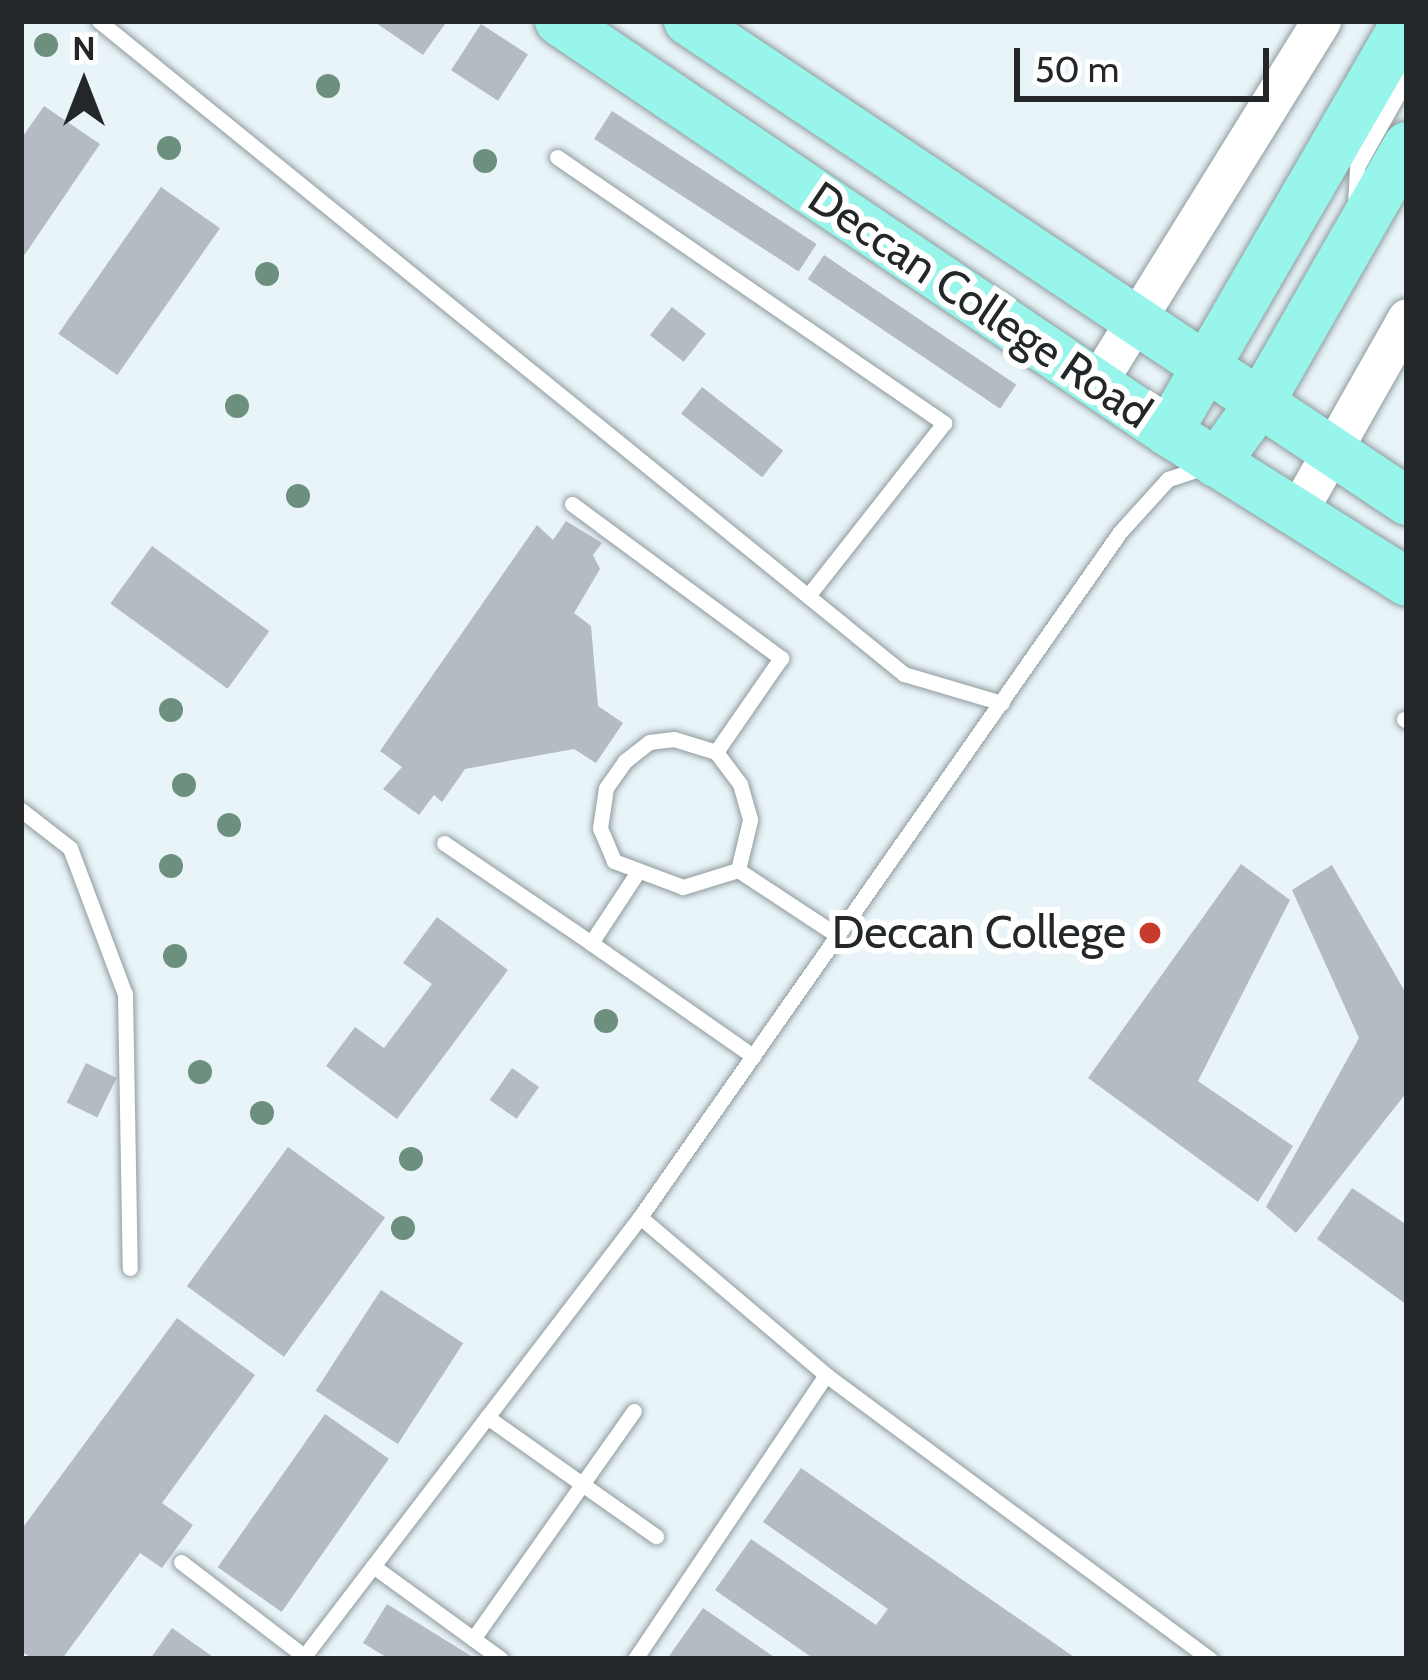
<!DOCTYPE html>
<html>
<head>
<meta charset="utf-8">
<style>
	body { margin:0 }
	#map { position:relative; width:1428px; height:1680px; overflow:hidden; background:#e8f4f8; font-family:Cabin,sans-serif }
	div>[style] { position:absolute }
	.building>* { inset:0; background:#b4bbc3; transform-origin:0 0 }
	.roads { filter:drop-shadow(0 0 3px #909b9e) drop-shadow(0 0 3px #909b9e) }
	.service>* { height:15px; margin:-7.5px; padding:0 7.5px; transform-origin:7.5px; border-radius:7.5px; background:#fff }
	.tertiary>* { height:39px; margin:-19.5px; padding:0 19.5px; transform-origin:19.5px; border-radius:19.5px; background:#fff }
	.primary>* { height:48px; margin:-24px; padding:0 24px; transform-origin:24px; border-radius:24px; background:#98f5eb }
	.trees>* { width:24px; height:24px; margin:-12px; border-radius:50%; background:#6d8f7e }
	.dots>* { width:33px; height:33px; translate:-50% -50%; box-sizing:border-box; border:6px solid #fff; border-radius:50% }
	span { translate:-50% -50%; white-space:nowrap; text-align:center; line-height:1.15; -webkit-text-stroke:12px #fff; paint-order:stroke }
	.street-label { font-size:45px; color:#232729 }
	.poi-label { font-size:45px; color:#232729 }
	.right { translate:-100% -50%; text-align:right }
	.frame { position:absolute; inset:0; border:24px solid #232729; pointer-events:none }
	.north { position:absolute; left:24px; top:24px; width:120px; height:120px; -webkit-text-stroke:9px #fff; paint-order:stroke; rotate:0deg; font-size:33px; font-weight:700; line-height:48px; text-align:center; color:#232729 }
	.north::after { content:''; display:block; margin:auto; width:42px; height:54px; background:#232729; clip-path:polygon(50% 0,100% 100%,50% 72%,0 100%) }
	.scale { position:absolute; left:1014px; top:48px; width:255px; height:54px; box-sizing:border-box; border:6px solid #232729; border-top:0; padding-left:15px; font-size:36px; line-height:42px; white-space:nowrap; color:#232729; -webkit-text-stroke:9px #fff; paint-order:stroke }
</style>
</head>
<body>
<div id="map">
	<div class="building">
		<i style="clip-path:polygon(373px 21px,447px 21px,423px 55px)"></i>
		<i style="left:481px;top:24px;width:56px;height:55px;rotate:33deg"></i>
		<i style="clip-path:polygon(44px 106px,100px 144px,21px 260px,21px 139px)"></i>
		<i style="left:612px;top:111px;width:244px;height:33px;rotate:33deg"></i>
		<i style="left:161px;top:187px;width:72px;height:179px;rotate:35deg"></i>
		<i style="left:824px;top:255px;width:232px;height:29px;rotate:34deg"></i>
		<i style="left:672px;top:307px;width:43px;height:36px;rotate:38deg"></i>
		<i style="left:702px;top:387px;width:103px;height:34px;rotate:38deg"></i>
		<i style="clip-path:polygon(566px 521px,602px 543px,593px 555px,600px 569px,574px 613px,591px 626px,598px 706px,623px 723px,596px 763px,574px 749px,465px 769px,442px 802px,434px 795px,419px 815px,383px 789px,402px 767px,380px 751px,537px 525px,553px 540px)"></i>
		<i style="left:152px;top:546px;width:145px;height:71px;rotate:36deg"></i>
		<i style="clip-path:polygon(1241px 864px,1290px 900px,1198px 1081px,1293px 1146px,1258px 1202px,1088px 1078px)"></i>
		<i style="clip-path:polygon(1332px 865px,1407px 995px,1407px 1092px,1296px 1233px,1266px 1207px,1359px 1038px,1292px 890px)"></i>
		<i style="clip-path:polygon(437px 917px,508px 970px,397px 1119px,326px 1066px,355px 1027px,384px 1048px,432px 984px,403px 963px)"></i>
		<i style="left:86px;top:1063px;width:34px;height:44px;rotate:26deg"></i>
		<i style="left:512px;top:1068px;width:33px;height:39px;rotate:35deg"></i>
		<i style="left:288px;top:1147px;width:120px;height:172px;rotate:36deg"></i>
		<i style="clip-path:polygon(1352px 1188px,1407px 1225px,1407px 1305px,1317px 1239px)"></i>
		<i style="left:381px;top:1290px;width:98px;height:120px;rotate:33deg"></i>
		<i style="clip-path:polygon(177px 1318px,255px 1375px,162px 1503px,193px 1525px,162px 1568px,140px 1553px,62px 1659px,33px 1659px,21px 1651px,21px 1530px)"></i>
		<i style="left:325px;top:1414px;width:78px;height:187px;rotate:35deg"></i>
		<i style="clip-path:polygon(801px 1468px,1077px 1659px,814px 1659px,715px 1590px,751px 1539px,876px 1625px,888px 1609px,763px 1522px)"></i>
		<i style="clip-path:polygon(387px 1604px,476px 1659px,389px 1659px,363px 1643px)"></i>
		<i style="clip-path:polygon(703px 1608px,777px 1659px,667px 1659px)"></i>
		<i style="clip-path:polygon(172px 1628px,216px 1659px,150px 1659px)"></i>
	</div>
	<div class="roads">
		<div class="service">
			<i style="left:99px;top:21px;width:1037px;rotate:39.05deg"></i>
			<i style="left:904px;top:674px;width:102px;rotate:16.5deg"></i>
			<i style="left:557px;top:157px;width:470px;rotate:34.5deg"></i>
			<i style="left:944px;top:423px;width:220px;rotate:128.2deg"></i>
			<i style="left:1355px;top:206px;width:39px;rotate:-87deg"></i>
			<i style="left:1357px;top:167px;width:102px;rotate:-60.7deg"></i>
			<i style="left:572px;top:504px;width:260px;rotate:36.4deg"></i>
			<i style="left:781px;top:658px;width:114px;rotate:124.7deg"></i>
			<i style="left:1404px;top:719px;width:4px;rotate:34deg"></i>
			<i style="left:21px;top:810px;width:62px;rotate:37.8deg"></i>
			<i style="left:70px;top:848px;width:156px;rotate:69.4deg"></i>
			<i style="left:125px;top:994px;width:274px;rotate:89deg"></i>
			<i style="left:444px;top:843px;width:178px;rotate:34.2deg"></i>
			<i style="left:738px;top:870px;width:58px;rotate:162.8deg"></i>
			<i style="left:683px;top:887px;width:74px;rotate:-159.4deg"></i>
			<i style="left:614px;top:861px;width:36px;rotate:-113deg"></i>
			<i style="left:600px;top:828px;width:40px;rotate:-81.5deg"></i>
			<i style="left:606px;top:788px;width:33px;rotate:-55deg"></i>
			<i style="left:625px;top:761px;width:31px;rotate:-38deg"></i>
			<i style="left:649px;top:742px;width:25px;rotate:-7deg"></i>
			<i style="left:674px;top:739px;width:44px;rotate:17.2deg"></i>
			<i style="left:716px;top:752px;width:40px;rotate:53deg"></i>
			<i style="left:740px;top:784px;width:37px;rotate:74deg"></i>
			<i style="left:750px;top:820px;width:51px;rotate:103.5deg"></i>
			<i style="left:738px;top:870px;width:120px;rotate:33.4deg"></i>
			<i style="left:637px;top:873px;width:84px;rotate:123.3deg"></i>
			<i style="left:591px;top:943px;width:198px;rotate:34.9deg"></i>
			<i style="left:640px;top:1217px;width:244px;rotate:40.3deg"></i>
			<i style="left:826px;top:1375px;width:478px;rotate:36.5deg"></i>
			<i style="left:487px;top:1417px;width:207px;rotate:35.2deg"></i>
			<i style="left:181px;top:1562px;width:155px;rotate:37.4deg"></i>
			<i style="left:373px;top:1566px;width:158px;rotate:36deg"></i>
			<i style="left:473px;top:1639px;width:279px;rotate:-54.8deg"></i>
			<i style="left:302px;top:1659px;width:556px;rotate:-52.59deg"></i>
			<i style="left:640px;top:1217px;width:836px;rotate:-54.98deg"></i>
			<i style="left:1120px;top:532px;width:72px;rotate:-47.8deg"></i>
			<i style="left:1168px;top:479px;width:38px;rotate:-18deg"></i>
			<i style="left:635px;top:1659px;width:342px;rotate:-56.1deg"></i>
		</div>
		<div class="tertiary">
			<i style="left:1096px;top:384px;width:427px;rotate:-58.2deg"></i>
			<i style="left:1296px;top:514px;width:225px;rotate:-60.5deg"></i>
		</div>
		<div class="primary">
			<i style="left:559px;top:21px;width:735px;rotate:34.01deg"></i>
			<i style="left:1168px;top:432px;width:282px;rotate:32.1deg"></i>
			<i style="left:688px;top:21px;width:865px;rotate:33.73deg"></i>
			<i style="left:1168px;top:432px;width:475px;rotate:-59.9deg"></i>
			<i style="left:1216px;top:463px;width:77px;rotate:-54deg"></i>
			<i style="left:1261px;top:401px;width:294px;rotate:-60.2deg"></i>
		</div>
	</div>
	<div class="trees">
		<i style="left:46px;top:45px"></i>
		<i style="left:328px;top:86px"></i>
		<i style="left:169px;top:148px"></i>
		<i style="left:485px;top:161px"></i>
		<i style="left:267px;top:274px"></i>
		<i style="left:237px;top:406px"></i>
		<i style="left:298px;top:496px"></i>
		<i style="left:171px;top:710px"></i>
		<i style="left:184px;top:785px"></i>
		<i style="left:229px;top:825px"></i>
		<i style="left:171px;top:866px"></i>
		<i style="left:175px;top:956px"></i>
		<i style="left:606px;top:1021px"></i>
		<i style="left:200px;top:1072px"></i>
		<i style="left:262px;top:1113px"></i>
		<i style="left:411px;top:1159px"></i>
		<i style="left:403px;top:1228px"></i>
	</div>
	<div class="dots">
		<i style="left:1150px;top:933px;background:#c83b2c"></i>
	</div>
	<div class="street-label">
		<span style="left:980px;top:305px;rotate:34deg">Deccan College Road</span>
	</div>
	<div class="poi-label">
		<span class="right" style="left:1126px;top:933px">Deccan College</span>
	</div>
	<div class="frame"></div>
	<div class="north">N</div>
	<div class="scale">50 m</div>
</div>
</body>
</html>
